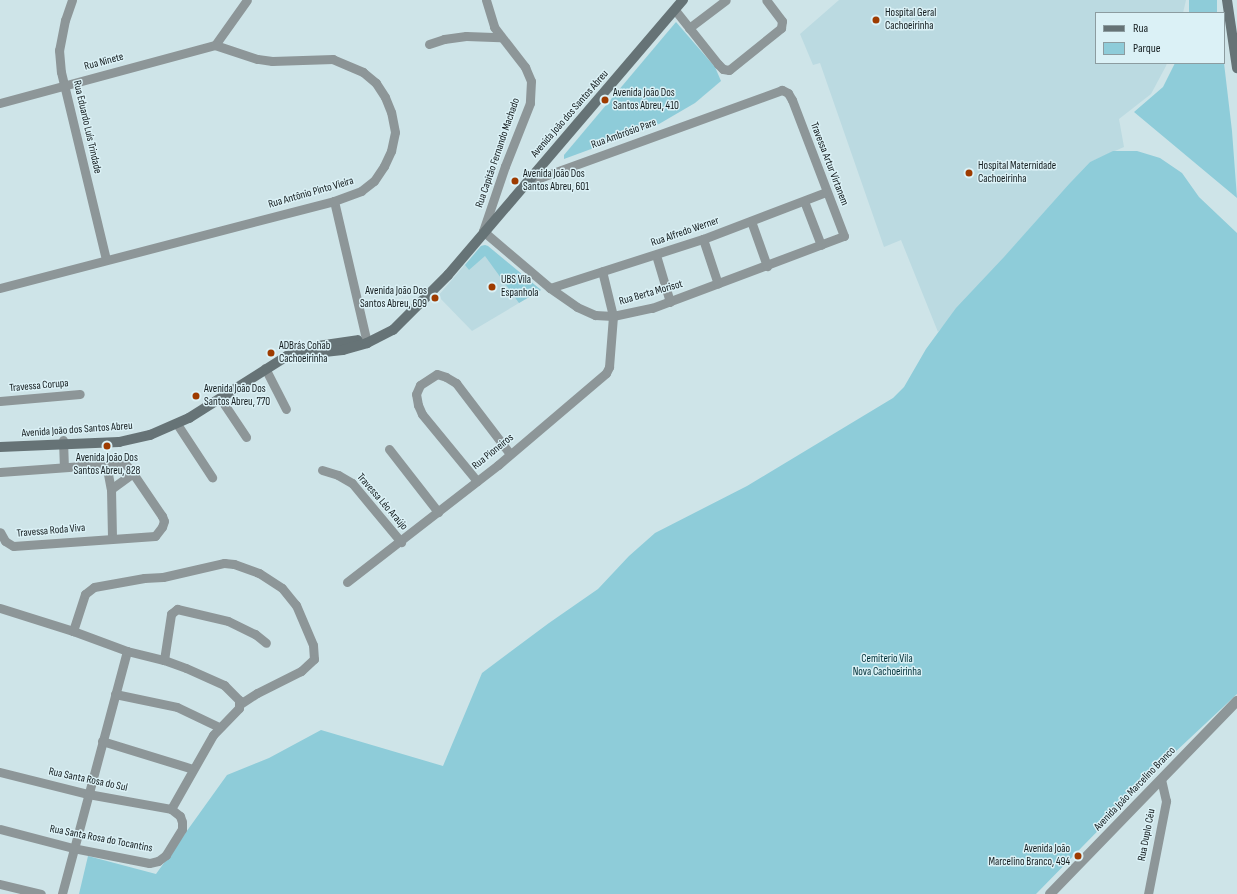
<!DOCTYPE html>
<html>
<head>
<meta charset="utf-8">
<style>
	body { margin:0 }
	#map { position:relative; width:1237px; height:894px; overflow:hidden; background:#cee4e8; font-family:"Sofia Sans Condensed",sans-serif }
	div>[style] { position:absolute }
	.built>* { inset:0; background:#bbdae1 }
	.green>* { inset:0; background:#8eccd9; transform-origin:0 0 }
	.minor>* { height:9px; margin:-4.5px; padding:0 4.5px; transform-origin:4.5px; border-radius:4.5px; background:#8d9698 }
	.tertiary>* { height:10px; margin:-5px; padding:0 5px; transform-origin:5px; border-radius:5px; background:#8d9698 }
	.secondary>* { height:10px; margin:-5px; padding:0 5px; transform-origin:5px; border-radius:5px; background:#667376 }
	.dots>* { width:11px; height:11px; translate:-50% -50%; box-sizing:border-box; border:2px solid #dbf1f6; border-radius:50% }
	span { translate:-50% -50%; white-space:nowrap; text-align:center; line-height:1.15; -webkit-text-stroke:3px #dbf1f6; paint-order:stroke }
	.poi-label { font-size:11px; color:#151d1f }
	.left { translate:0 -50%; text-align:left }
	.right { translate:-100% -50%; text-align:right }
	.street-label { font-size:11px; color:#151d1f }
	.park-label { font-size:11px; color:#003038 }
	.legend { position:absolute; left:1095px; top:12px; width:130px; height:52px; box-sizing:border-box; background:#dbf1f6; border:1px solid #8c9ca0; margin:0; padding:5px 7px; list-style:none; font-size:12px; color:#151d1f }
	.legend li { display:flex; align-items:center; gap:8px; height:20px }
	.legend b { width:20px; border:1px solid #8c9ca0 }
</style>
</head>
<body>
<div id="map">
	<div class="built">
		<i style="clip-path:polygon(839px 0,1186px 0,1183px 13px,1096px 13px,1096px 63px,1167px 63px,1166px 66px,1151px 94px,1119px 119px,1124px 147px,1090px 162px,1069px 184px,938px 332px,901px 240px,884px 247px,820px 63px,813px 65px,800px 34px)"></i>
		<i style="clip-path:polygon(485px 245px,541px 290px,472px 331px,438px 296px,481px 246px)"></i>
	</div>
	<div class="green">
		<i style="left:1189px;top:0;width:28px;height:13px"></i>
		<i style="clip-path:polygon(676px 22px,715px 67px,721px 81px,695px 103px,659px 124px,564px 159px,564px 155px)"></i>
		<i style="clip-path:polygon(1175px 63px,1224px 63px,1232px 131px,1237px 198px,1134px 112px,1163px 87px)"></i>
		<i style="clip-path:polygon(1113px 151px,1137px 151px,1160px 158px,1182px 173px,1199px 197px,1237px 233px,1237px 694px,1173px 754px,1036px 894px,79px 894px,88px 856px,156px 874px,227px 775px,269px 758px,321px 730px,443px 766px,482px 673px,549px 623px,598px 589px,629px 556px,655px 533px,747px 486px,893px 398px,904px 387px,926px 349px,956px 308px,1004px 257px,1069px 184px,1090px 162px)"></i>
		<i style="clip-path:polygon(485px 245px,488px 246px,541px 290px,519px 303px,485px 256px,469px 270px,465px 265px,481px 246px)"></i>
	</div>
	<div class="minor">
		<i style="left:72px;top:0;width:21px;rotate:109deg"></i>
		<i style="left:65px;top:20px;width:31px;rotate:101deg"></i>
		<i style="left:59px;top:50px;width:22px;rotate:85deg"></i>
		<i style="left:61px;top:72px;width:193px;rotate:76.5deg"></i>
		<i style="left:486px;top:0;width:28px;rotate:73deg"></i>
		<i style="left:494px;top:27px;width:51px;rotate:52.2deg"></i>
		<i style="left:525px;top:67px;width:15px;rotate:67deg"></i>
		<i style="left:531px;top:81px;width:22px;rotate:93deg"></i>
		<i style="left:530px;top:103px;width:68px;rotate:111.6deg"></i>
		<i style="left:505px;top:166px;width:69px;rotate:108.7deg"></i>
		<i style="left:483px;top:231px;width:88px;rotate:40.4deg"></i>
		<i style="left:550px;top:288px;width:33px;rotate:35deg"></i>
		<i style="left:577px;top:307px;width:20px;rotate:24deg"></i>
		<i style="left:595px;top:315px;width:18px;rotate:3deg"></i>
		<i style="left:613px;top:316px;width:40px;rotate:-12deg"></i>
		<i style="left:652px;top:308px;width:205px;rotate:-20.6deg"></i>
		<i style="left:844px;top:236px;width:146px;rotate:-110.9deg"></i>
		<i style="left:792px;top:100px;width:8px;rotate:-120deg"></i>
		<i style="left:788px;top:93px;width:7px;rotate:-153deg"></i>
		<i style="left:782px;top:90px;width:270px;rotate:160.1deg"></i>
		<i style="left:675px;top:10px;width:69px;rotate:51.5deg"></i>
		<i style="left:718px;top:64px;width:7px;rotate:45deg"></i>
		<i style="left:723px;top:69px;width:6px;rotate:9deg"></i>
		<i style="left:729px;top:70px;width:67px;rotate:-38.9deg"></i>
		<i style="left:781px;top:28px;width:7px;rotate:-82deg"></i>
		<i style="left:782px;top:21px;width:26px;rotate:-127deg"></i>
		<i style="left:689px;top:28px;width:46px;rotate:-37.1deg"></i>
		<i style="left:429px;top:44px;width:16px;rotate:-18deg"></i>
		<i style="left:444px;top:39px;width:22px;rotate:-8deg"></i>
		<i style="left:466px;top:36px;width:34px;rotate:2deg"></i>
		<i style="left:215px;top:45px;width:55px;rotate:-54.6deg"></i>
		<i style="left:0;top:103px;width:223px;rotate:-15.1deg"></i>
		<i style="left:334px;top:201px;width:146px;rotate:76.9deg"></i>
		<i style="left:804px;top:201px;width:47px;rotate:68.9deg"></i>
		<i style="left:751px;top:221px;width:48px;rotate:70.4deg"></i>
		<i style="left:703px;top:239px;width:47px;rotate:71.6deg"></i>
		<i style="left:656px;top:255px;width:49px;rotate:73.4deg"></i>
		<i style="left:0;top:288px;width:345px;rotate:-14.6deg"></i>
		<i style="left:334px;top:201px;width:29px;rotate:-20deg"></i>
		<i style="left:361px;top:191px;width:16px;rotate:-38deg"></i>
		<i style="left:374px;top:181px;width:18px;rotate:-56deg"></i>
		<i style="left:384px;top:166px;width:17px;rotate:-65deg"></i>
		<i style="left:391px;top:151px;width:19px;rotate:-78deg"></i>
		<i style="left:395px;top:132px;width:20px;rotate:-101deg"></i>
		<i style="left:391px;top:112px;width:16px;rotate:-112deg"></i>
		<i style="left:385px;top:97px;width:17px;rotate:-123deg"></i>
		<i style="left:376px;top:83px;width:17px;rotate:-140deg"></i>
		<i style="left:363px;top:72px;width:33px;rotate:-157deg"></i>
		<i style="left:333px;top:59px;width:61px;rotate:178.1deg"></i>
		<i style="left:272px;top:61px;width:15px;rotate:-172deg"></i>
		<i style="left:257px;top:59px;width:44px;rotate:-161.6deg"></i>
		<i style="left:550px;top:288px;width:161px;rotate:-17.8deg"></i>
		<i style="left:703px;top:239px;width:132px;rotate:-20.9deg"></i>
		<i style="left:265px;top:368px;width:46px;rotate:62.9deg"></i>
		<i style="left:220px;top:398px;width:47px;rotate:56.3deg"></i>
		<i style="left:0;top:401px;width:80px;rotate:-5deg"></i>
		<i style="left:177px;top:424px;width:64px;rotate:56.6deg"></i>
		<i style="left:63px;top:440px;width:27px;rotate:88deg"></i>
		<i style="left:389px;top:449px;width:80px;rotate:52.1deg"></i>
		<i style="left:106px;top:464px;width:25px;rotate:79deg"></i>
		<i style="left:111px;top:489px;width:49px;rotate:88.8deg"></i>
		<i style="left:322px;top:470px;width:17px;rotate:17deg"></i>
		<i style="left:338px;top:475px;width:16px;rotate:30deg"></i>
		<i style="left:352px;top:483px;width:77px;rotate:50.3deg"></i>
		<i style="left:0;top:472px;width:124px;rotate:-4.2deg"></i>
		<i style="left:124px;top:463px;width:8px;rotate:45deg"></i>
		<i style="left:130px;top:469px;width:57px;rotate:55.8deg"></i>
		<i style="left:162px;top:516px;width:5px;rotate:68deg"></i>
		<i style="left:164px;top:521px;width:6px;rotate:108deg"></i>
		<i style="left:162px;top:527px;width:11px;rotate:128deg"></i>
		<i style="left:155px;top:536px;width:142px;rotate:176deg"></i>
		<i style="left:13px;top:546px;width:9px;rotate:-148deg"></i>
		<i style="left:5px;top:541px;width:10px;rotate:-119deg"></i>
		<i style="left:477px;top:481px;width:87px;rotate:-129.4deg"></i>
		<i style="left:422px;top:414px;width:10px;rotate:-114deg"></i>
		<i style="left:418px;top:405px;width:11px;rotate:-100deg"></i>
		<i style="left:416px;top:394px;width:10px;rotate:-66deg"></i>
		<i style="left:420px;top:385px;width:20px;rotate:-33deg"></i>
		<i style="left:437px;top:374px;width:9px;rotate:18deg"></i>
		<i style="left:446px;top:377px;width:12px;rotate:31deg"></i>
		<i style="left:456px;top:383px;width:89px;rotate:52.7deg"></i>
		<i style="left:111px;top:489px;width:27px;rotate:-36deg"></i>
		<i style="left:347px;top:582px;width:191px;rotate:-37.8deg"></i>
		<i style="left:498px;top:465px;width:142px;rotate:-40.4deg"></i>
		<i style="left:606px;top:373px;width:7px;rotate:-63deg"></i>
		<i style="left:609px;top:367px;width:51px;rotate:-85.5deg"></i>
		<i style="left:613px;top:316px;width:46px;rotate:-103.7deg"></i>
		<i style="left:0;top:608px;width:77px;rotate:17.5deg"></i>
		<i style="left:73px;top:631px;width:58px;rotate:20.3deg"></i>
		<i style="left:127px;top:651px;width:252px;rotate:105deg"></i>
		<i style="left:73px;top:631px;width:39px;rotate:-72deg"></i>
		<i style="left:85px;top:594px;width:11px;rotate:-38deg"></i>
		<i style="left:94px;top:587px;width:51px;rotate:-10.2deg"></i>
		<i style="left:144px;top:578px;width:19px;rotate:-3deg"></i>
		<i style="left:163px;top:577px;width:63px;rotate:-12.9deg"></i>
		<i style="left:224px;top:563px;width:10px;rotate:6deg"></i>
		<i style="left:234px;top:564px;width:27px;rotate:20deg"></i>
		<i style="left:259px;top:573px;width:27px;rotate:33deg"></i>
		<i style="left:282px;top:588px;width:22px;rotate:51deg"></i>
		<i style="left:296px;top:605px;width:43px;rotate:67deg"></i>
		<i style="left:313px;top:645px;width:14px;rotate:86deg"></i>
		<i style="left:314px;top:659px;width:18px;rotate:137deg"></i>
		<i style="left:301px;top:671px;width:49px;rotate:153.4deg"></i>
		<i style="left:257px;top:693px;width:20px;rotate:147deg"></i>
		<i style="left:127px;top:651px;width:38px;rotate:14deg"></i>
		<i style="left:164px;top:660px;width:23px;rotate:20deg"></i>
		<i style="left:186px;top:668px;width:42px;rotate:24.1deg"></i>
		<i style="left:224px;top:685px;width:21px;rotate:45deg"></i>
		<i style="left:239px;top:700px;width:8px;rotate:90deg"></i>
		<i style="left:239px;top:708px;width:37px;rotate:134deg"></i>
		<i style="left:213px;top:735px;width:85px;rotate:119.6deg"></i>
		<i style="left:164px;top:660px;width:47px;rotate:-81.3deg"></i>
		<i style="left:171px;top:614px;width:8px;rotate:-40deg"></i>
		<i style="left:177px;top:609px;width:52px;rotate:13.2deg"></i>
		<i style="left:228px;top:621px;width:30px;rotate:26deg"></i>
		<i style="left:255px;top:634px;width:14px;rotate:39deg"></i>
		<i style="left:115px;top:694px;width:63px;rotate:11.8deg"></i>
		<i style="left:177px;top:707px;width:47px;rotate:25.5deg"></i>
		<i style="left:102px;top:741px;width:95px;rotate:17.1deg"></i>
		<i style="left:0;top:772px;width:91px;rotate:14deg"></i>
		<i style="left:88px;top:794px;width:84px;rotate:10.2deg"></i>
		<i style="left:171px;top:809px;width:11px;rotate:38deg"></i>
		<i style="left:180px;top:816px;width:6px;rotate:72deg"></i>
		<i style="left:182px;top:822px;width:7px;rotate:90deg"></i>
		<i style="left:182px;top:829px;width:31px;rotate:122deg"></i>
		<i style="left:166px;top:855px;width:10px;rotate:143deg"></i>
		<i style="left:158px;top:861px;width:9px;rotate:167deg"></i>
		<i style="left:149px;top:863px;width:77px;rotate:-168.8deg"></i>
		<i style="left:73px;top:848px;width:75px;rotate:-165.4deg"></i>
		<i style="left:0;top:884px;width:42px;rotate:13.7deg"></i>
		<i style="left:1148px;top:894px;width:95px;rotate:-79deg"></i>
		<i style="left:1166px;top:801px;width:22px;rotate:-103deg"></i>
	</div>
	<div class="tertiary">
		<i style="left:1050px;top:894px;width:269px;rotate:-45.9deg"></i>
	</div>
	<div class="secondary">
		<i style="left:1227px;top:0;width:69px;rotate:81.6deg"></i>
		<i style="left:318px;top:346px;width:40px;rotate:-8.5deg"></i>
		<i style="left:0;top:447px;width:119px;rotate:-2.4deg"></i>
		<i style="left:119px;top:442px;width:32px;rotate:-13deg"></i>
		<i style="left:150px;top:435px;width:43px;rotate:-23.6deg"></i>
		<i style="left:189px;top:418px;width:116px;rotate:-32.3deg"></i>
		<i style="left:287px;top:356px;width:56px;rotate:-6.1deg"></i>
		<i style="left:343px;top:350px;width:25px;rotate:-16deg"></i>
		<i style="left:367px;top:343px;width:29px;rotate:-27deg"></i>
		<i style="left:393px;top:330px;width:78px;rotate:-45deg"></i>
		<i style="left:448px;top:275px;width:362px;rotate:-49.5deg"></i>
	</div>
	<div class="dots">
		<i style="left:876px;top:20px;background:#9e3b00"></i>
		<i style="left:605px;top:100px;background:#9e3b00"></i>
		<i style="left:969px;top:173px;background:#9e3b00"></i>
		<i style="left:515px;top:181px;background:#9e3b00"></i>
		<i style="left:492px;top:287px;background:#9e3b00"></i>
		<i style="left:435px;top:298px;background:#9e3b00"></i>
		<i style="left:271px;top:353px;background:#9e3b00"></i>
		<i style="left:196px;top:396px;background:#9e3b00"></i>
		<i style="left:107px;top:446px;background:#9e3b00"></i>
		<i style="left:1078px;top:856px;background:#9e3b00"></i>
	</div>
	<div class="poi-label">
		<span class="left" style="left:885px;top:20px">Hospital Geral<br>Cachoeirinha</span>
		<span class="left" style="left:613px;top:100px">Avenida João Dos<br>Santos Abreu, 410</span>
		<span class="left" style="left:978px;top:173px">Hospital Maternidade<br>Cachoeirinha</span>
		<span class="left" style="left:523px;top:181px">Avenida João Dos<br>Santos Abreu, 601</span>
		<span class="left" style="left:501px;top:287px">UBS Vila<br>Espanhola</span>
		<span class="right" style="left:427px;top:298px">Avenida João Dos<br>Santos Abreu, 609</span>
		<span class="left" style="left:279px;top:353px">ADBrás Cohab<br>Cachoeirinha</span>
		<span class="left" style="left:204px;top:396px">Avenida João Dos<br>Santos Abreu, 770</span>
		<span style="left:107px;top:465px">Avenida João Dos<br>Santos Abreu, 828</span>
		<span class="right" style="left:1070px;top:856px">Avenida João<br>Marcelino Branco, 494</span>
	</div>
	<div class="street-label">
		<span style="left:104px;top:62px;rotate:-15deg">Rua Ninete</span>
		<span style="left:570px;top:114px;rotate:-49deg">Avenida João dos Santos Abreu</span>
		<span style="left:87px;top:127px;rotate:77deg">Rua Eduardo Luís Trindade</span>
		<span style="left:624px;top:134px;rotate:-20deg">Rua Ambrósio Pare</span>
		<span style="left:498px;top:153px;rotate:-71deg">Rua Capitão Fernando Machado</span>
		<span style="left:829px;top:164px;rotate:69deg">Travessa Artur Virtanem</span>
		<span style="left:311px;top:193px;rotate:-16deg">Rua Antônio Pinto Vieira</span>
		<span style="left:685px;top:232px;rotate:-19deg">Rua Alfredo Werner</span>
		<span style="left:651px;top:293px;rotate:-16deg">Rua Berta Morisot</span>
		<span style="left:39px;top:386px;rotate:-5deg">Travessa Corupa</span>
		<span style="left:77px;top:430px;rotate:-4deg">Avenida João dos Santos Abreu</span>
		<span style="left:493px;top:452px;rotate:-39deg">Rua Pioneiros</span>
		<span style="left:382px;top:502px;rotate:49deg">Travessa Léo Araújo</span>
		<span style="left:51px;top:531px;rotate:-5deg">Travessa Roda Viva</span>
		<span style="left:88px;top:780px;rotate:12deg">Rua Santa Rosa do Sul</span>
		<span style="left:1135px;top:789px;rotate:-46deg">Avenida João Marcelino Branco</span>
		<span style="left:1147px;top:835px;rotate:-79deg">Rua Duplo Céu</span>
		<span style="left:101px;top:839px;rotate:11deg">Rua Santa Rosa do Tocantins</span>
	</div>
	<div class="park-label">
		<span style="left:887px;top:666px">Cemiterio Vila<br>Nova Cachoeirinha</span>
	</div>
	<ul class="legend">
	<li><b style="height:5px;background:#667376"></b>Rua</li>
	<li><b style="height:11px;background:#8eccd9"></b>Parque</li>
	</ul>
</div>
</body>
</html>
